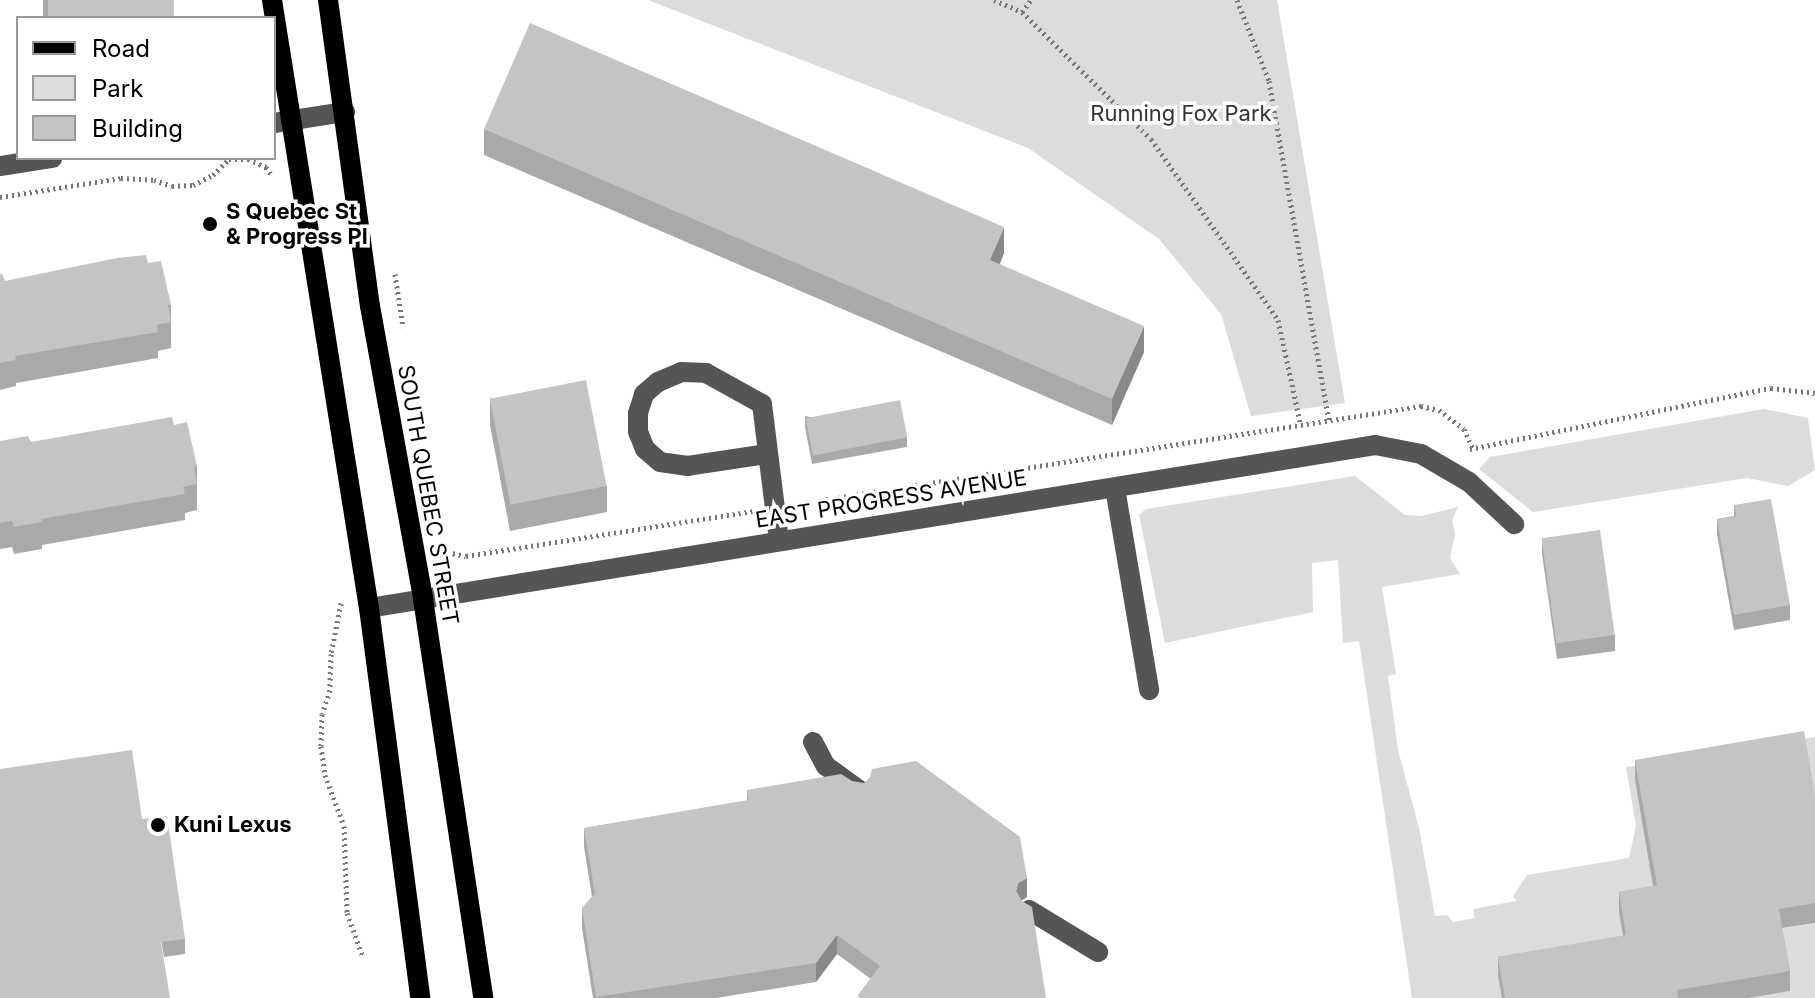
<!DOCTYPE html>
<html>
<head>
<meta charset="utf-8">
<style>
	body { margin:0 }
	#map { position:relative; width:1815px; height:998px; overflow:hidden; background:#fff; font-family:Inter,sans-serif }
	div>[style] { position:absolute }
	.green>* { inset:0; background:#dcdcdc }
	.path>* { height:5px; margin-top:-2.5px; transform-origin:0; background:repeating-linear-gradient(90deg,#777 0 2px,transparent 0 6px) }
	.minor>* { height:20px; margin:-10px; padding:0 10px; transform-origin:10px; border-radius:10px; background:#555 }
	.major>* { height:20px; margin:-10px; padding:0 10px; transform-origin:10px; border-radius:10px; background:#000 }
	.wall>* { inset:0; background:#a9a9a9; transform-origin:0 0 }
	.shaded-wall>* { inset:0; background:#898989 }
	.building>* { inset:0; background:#c4c4c4; transform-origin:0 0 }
	.dots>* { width:22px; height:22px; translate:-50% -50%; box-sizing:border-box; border:4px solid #fff; border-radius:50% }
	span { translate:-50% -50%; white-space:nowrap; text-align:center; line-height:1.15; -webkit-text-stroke:7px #fff; paint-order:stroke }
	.park-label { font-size:22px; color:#333 }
	.poi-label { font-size:22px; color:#000; font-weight:700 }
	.left { translate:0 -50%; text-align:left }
	.street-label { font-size:22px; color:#000 }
	.legend { position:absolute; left:16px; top:16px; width:260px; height:144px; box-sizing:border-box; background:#fff; border:2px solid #999; margin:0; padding:10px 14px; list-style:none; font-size:24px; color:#000 }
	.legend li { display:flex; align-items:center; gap:16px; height:40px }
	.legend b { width:40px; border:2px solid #999 }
</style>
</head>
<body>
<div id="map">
	<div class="green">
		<i style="clip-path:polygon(648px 0,1277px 0,1345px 403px,1251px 416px,1221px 314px,1159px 239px,1028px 148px)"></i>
		<i style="clip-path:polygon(1764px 409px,1808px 418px,1815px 470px,1788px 486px,1747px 478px,1533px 512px,1479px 469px,1490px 457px)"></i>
		<i style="clip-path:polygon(1355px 476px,1405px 515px,1421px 516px,1458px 507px,1452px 520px,1455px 534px,1450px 558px,1460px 574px,1382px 587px,1396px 674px,1388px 676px,1398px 750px,1419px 828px,1435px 916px,1447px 915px,1453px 922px,1475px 918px,1473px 909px,1516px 901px,1513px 896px,1527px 875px,1629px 858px,1636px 826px,1626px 767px,1697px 757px,1657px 905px,1626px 955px,1498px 977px,1502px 998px,1412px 998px,1359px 641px,1343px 643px,1338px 560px,1312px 563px,1313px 612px,1165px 643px,1139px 515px,1146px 509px)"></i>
		<i style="clip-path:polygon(1815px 737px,1815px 815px,1745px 749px)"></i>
		<i style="clip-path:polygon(1815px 923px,1815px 998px,1748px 998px,1789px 991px,1779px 929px)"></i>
	</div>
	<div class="path">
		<i style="left:994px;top:0;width:30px;rotate:23deg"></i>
		<i style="left:1022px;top:12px;width:15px;rotate:-53deg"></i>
		<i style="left:1237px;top:0;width:87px;rotate:68.4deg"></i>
		<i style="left:1269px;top:81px;width:345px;rotate:80deg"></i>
		<i style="left:1022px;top:12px;width:181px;rotate:44.6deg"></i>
		<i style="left:1151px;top:139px;width:221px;rotate:54.9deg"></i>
		<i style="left:1278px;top:320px;width:108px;rotate:77.8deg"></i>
		<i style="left:0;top:197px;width:122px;rotate:-8.9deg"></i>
		<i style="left:121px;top:178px;width:33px;rotate:3deg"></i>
		<i style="left:154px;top:180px;width:19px;rotate:18deg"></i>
		<i style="left:172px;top:186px;width:21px;rotate:-3deg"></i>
		<i style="left:193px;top:185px;width:22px;rotate:-27deg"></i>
		<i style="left:213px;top:175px;width:23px;rotate:-45deg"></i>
		<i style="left:229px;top:159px;width:19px"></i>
		<i style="left:248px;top:159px;width:20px;rotate:24deg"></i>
		<i style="left:266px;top:167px;width:11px;rotate:56deg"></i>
		<i style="left:395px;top:274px;width:54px;rotate:81.4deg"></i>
		<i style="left:1470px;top:449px;width:307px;rotate:-11.5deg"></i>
		<i style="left:1771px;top:388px;width:44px;rotate:6.5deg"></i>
		<i style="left:797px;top:504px;width:632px;rotate:-8.93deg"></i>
		<i style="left:1421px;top:406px;width:18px;rotate:13deg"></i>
		<i style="left:1439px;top:410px;width:31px;rotate:37deg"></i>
		<i style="left:1464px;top:429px;width:22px;rotate:66deg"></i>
		<i style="left:441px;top:545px;width:9px;rotate:49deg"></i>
		<i style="left:447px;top:552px;width:19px;rotate:12deg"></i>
		<i style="left:466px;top:556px;width:290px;rotate:-8.9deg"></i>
		<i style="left:341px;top:603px;width:52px;rotate:101.1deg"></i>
		<i style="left:331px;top:654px;width:36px;rotate:92deg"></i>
		<i style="left:330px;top:690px;width:25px;rotate:108deg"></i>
		<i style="left:322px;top:714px;width:32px;rotate:92deg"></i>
		<i style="left:321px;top:746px;width:29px;rotate:82deg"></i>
		<i style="left:325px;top:775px;width:54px;rotate:69.6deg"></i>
		<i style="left:344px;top:826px;width:87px;rotate:88deg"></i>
		<i style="left:347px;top:913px;width:47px;rotate:70deg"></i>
	</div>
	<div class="minor">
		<i style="left:274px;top:123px;width:72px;rotate:-8.8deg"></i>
		<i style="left:0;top:166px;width:53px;rotate:-8.7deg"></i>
		<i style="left:767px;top:454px;width:80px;rotate:171.4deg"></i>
		<i style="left:688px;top:466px;width:28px;rotate:-172deg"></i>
		<i style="left:660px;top:462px;width:20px;rotate:-139deg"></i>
		<i style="left:645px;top:449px;width:18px;rotate:-112deg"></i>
		<i style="left:638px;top:432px;width:19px;rotate:-90deg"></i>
		<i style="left:638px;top:413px;width:20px;rotate:-72deg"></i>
		<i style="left:644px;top:394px;width:18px;rotate:-41deg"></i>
		<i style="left:658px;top:382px;width:25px;rotate:-23deg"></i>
		<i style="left:681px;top:372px;width:25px;rotate:2deg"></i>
		<i style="left:706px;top:373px;width:64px;rotate:29deg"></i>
		<i style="left:762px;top:404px;width:138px;rotate:82.9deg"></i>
		<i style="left:1115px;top:488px;width:205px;rotate:80.4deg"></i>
		<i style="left:369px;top:608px;width:1019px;rotate:-9.2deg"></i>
		<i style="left:1375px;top:445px;width:47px;rotate:11.1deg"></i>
		<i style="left:1421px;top:454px;width:56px;rotate:30.3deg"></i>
		<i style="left:1469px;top:482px;width:62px;rotate:43deg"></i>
		<i style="left:813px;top:742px;width:27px;rotate:62deg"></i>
		<i style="left:826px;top:766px;width:41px;rotate:36deg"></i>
		<i style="left:1029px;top:910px;width:81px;rotate:31.3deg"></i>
	</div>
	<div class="major">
		<i style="left:272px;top:0;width:616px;rotate:80.94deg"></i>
		<i style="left:369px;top:608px;width:393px;rotate:82.5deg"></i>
		<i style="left:328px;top:0;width:309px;rotate:82.2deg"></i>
		<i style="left:370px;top:306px;width:298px;rotate:79.7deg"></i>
		<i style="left:423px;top:599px;width:403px;rotate:81.4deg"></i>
	</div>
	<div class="wall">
		<i style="left:43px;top:0;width:131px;height:18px"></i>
		<i style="clip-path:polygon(484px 129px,1004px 253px,1000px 264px,1144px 352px,1112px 425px,484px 155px)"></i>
		<i style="clip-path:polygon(0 274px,5px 281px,171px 305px,171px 348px,158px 351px,158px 358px,16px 383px,16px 386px,0 390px)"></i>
		<i style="clip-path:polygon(490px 398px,607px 486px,607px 512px,510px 531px,490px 425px)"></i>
		<i style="clip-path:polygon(805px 416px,907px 437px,907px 447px,812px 464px,805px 427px)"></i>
		<i style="clip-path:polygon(174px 425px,197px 466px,197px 510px,185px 513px,185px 520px,42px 545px,42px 549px,14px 554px,12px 547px,0 549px,0 441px,31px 442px)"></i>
		<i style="clip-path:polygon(1734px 505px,1790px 605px,1790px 620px,1734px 630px,1717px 534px,1717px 519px,1734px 516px)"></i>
		<i style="clip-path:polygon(1542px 538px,1615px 635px,1615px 651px,1557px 659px,1542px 554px)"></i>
		<i style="clip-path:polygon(1635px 760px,1815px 795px,1815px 923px,1782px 928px,1790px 971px,1790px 991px,1748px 998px,1502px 998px,1498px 977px,1498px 957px,1623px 936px,1619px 912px,1619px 892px,1653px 886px,1635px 780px)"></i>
		<i style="clip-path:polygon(747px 790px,1027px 897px,871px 979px,837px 954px,816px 982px,716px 998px,593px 998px,582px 928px,582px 908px,592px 897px,584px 847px,584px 828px,747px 801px)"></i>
		<i style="clip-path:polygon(142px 819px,185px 939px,185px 954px,164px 957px)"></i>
	</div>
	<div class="shaded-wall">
		<i style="clip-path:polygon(1004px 227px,1004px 253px,990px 286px,990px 260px)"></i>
		<i style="clip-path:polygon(1144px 326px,1144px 352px,1112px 425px,1112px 399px)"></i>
		<i style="clip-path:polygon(1027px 878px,1027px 897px,1018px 903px,1016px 891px,1018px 883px)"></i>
		<i style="clip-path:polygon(837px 935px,837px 954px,816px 982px,816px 963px)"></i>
	</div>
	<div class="building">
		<i style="left:48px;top:0;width:126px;height:18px"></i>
		<i style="clip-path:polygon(530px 23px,1004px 227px,990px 260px,1144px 326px,1112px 399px,484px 129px)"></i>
		<i style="clip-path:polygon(146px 255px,148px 263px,161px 261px,171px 305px,168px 305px,171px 322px,157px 325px,158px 332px,15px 356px,16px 360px,0 363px,0 274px,2px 274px,5px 281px,117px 258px)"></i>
		<i style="left:586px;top:380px;width:108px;height:98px;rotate:79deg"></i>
		<i style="left:900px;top:400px;width:38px;height:96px;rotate:79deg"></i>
		<i style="clip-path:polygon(172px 417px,174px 425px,187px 422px,197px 466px,194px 467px,197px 484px,183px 487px,185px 494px,41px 519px,42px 522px,14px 527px,12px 521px,0 523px,0 441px,28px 436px,31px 442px)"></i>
		<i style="clip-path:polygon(1771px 499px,1790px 605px,1734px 615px,1717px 519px,1736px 516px,1734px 505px)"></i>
		<i style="left:1600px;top:530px;width:106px;height:59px;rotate:82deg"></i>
		<i style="clip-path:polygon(1804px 731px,1815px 795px,1815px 903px,1779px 909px,1790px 971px,1677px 990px,1678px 998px,1505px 998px,1498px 957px,1626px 935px,1619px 892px,1657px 885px,1635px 760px)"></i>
		<i style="clip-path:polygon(132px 750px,142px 819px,167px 816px,185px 939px,161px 942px,170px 998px,0 998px,0 769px)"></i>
		<i style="clip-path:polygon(916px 761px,1020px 837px,1027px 878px,1018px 883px,1016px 891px,1022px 901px,1032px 907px,1046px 998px,859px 998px,858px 995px,880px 966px,837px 935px,816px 963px,596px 997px,582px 908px,595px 894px,584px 828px,748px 800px,747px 790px,841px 774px,852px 781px,864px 783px,870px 777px,872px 769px)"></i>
	</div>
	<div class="dots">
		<i style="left:210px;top:224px;background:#000"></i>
		<i style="left:158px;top:825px;background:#000"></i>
	</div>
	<div class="park-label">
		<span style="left:1181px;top:114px">Running Fox Park</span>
	</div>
	<div class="poi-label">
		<span class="left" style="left:226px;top:224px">S Quebec St<br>&amp; Progress Pl</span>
		<span class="left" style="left:174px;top:825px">Kuni Lexus</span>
	</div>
	<div class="street-label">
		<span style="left:428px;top:495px;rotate:80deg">SOUTH QUEBEC STREET</span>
		<span style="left:891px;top:499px;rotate:-9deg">EAST PROGRESS AVENUE</span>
	</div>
	<ul class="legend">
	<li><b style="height:10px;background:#000"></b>Road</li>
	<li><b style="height:22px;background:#dcdcdc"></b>Park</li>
	<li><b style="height:22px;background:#c4c4c4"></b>Building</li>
	</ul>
</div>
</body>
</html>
